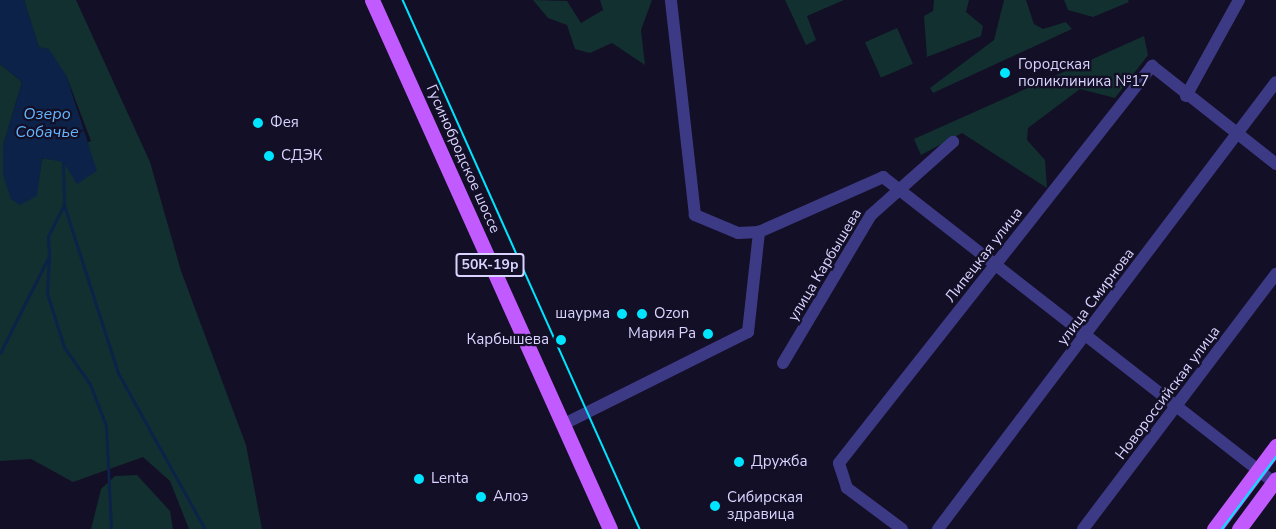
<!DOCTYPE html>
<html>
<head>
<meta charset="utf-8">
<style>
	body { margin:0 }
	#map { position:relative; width:1276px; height:529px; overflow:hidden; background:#130f26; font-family:"Nunito Sans",sans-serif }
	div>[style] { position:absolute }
	.green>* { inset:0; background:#12302f; transform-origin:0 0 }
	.water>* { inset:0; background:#0c2248 }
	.stream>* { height:3px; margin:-1.5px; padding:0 1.5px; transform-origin:1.5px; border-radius:1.5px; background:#0c2248 }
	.minor>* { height:12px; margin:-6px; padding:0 6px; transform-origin:6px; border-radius:6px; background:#3d3a85 }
	.major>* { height:15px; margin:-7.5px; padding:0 7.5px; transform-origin:7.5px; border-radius:7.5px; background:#c25bff }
	.tram>* { height:1.5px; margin:-0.75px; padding:0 0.75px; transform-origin:0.75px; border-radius:0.75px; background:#00e5ff }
	.dots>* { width:16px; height:16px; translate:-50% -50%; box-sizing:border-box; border:3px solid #130f26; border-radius:50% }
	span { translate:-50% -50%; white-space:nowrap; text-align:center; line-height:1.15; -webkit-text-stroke:4.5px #130f26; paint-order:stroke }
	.shield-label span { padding:2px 4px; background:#130f26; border:2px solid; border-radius:4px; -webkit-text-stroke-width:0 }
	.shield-label { font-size:14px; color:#d9d4ff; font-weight:700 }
	.poi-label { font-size:15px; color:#d9d4ff }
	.left { translate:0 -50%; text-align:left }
	.right { translate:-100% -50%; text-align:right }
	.street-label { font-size:15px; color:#d9d4ff }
	.water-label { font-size:16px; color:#62b6ff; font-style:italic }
</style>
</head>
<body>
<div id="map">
	<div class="green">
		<i style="clip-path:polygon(24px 0,76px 0,150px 162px,181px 271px,246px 445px,262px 529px,189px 529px,170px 481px,143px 457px,73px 482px,31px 459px,0 461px,0 64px,22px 82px,3px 146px,11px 199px,39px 178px,42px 159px,91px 141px,66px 75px,39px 48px)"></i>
		<i style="clip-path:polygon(533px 0,567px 1px,581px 23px,603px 10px,600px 0,652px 0,641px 30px,645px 65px,612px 43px,590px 53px,575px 49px,567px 25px,548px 18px)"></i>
		<i style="clip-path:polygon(785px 0,844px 0,807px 16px,816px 40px,806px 45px)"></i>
		<i style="clip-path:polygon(934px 0,969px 0,966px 12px,983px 26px,981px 36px,927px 57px,924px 16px,933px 11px)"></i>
		<i style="clip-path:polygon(1004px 0,1026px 0,1034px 24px,1043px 29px,1066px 22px,1072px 29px,933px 93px,930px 88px,994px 40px)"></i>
		<i style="clip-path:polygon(1064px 0,1128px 0,1129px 2px,1093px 17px,1068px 10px)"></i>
		<i style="left:897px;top:28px;width:39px;height:35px;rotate:66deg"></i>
		<i style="clip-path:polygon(1144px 36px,1148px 55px,1115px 98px,1080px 89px,1028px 128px,1027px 140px,1045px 160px,1047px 188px,962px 133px,921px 155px,914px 139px)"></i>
		<i style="clip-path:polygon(137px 475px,170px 511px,173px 529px,91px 529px,101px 489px,115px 476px)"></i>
	</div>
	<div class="water">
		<i style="clip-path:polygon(0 0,24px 0,39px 47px,49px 49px,66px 75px,97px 171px,77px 184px,63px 162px,42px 158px,37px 196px,20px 205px,11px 199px,3px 175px,3px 146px,22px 82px,0 64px)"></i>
	</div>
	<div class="stream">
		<i style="left:64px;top:205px;width:176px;rotate:72.2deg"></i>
		<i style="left:118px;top:373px;width:179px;rotate:60.9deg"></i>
		<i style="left:49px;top:256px;width:37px;rotate:93deg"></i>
		<i style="left:47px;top:293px;width:57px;rotate:72.5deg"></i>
		<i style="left:64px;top:347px;width:45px;rotate:54.9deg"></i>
		<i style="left:90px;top:384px;width:45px;rotate:69.1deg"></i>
		<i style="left:106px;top:426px;width:103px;rotate:87.2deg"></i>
		<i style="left:0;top:353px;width:109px;rotate:-63.2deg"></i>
		<i style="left:49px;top:256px;width:20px;rotate:-93deg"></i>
		<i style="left:48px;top:236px;width:35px;rotate:-63deg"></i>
		<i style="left:64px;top:205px;width:43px;rotate:-91.3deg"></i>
	</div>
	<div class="minor">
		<i style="left:1186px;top:96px;width:110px;rotate:-61.1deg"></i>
		<i style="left:759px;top:232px;width:136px;rotate:-23.9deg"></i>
		<i style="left:883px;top:177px;width:499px;rotate:38deg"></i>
		<i style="left:783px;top:363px;width:172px;rotate:-59.3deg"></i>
		<i style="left:871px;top:215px;width:110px;rotate:-41.7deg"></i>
		<i style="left:564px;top:424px;width:206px;rotate:-26.6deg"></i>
		<i style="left:748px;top:332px;width:101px;rotate:-83.7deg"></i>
		<i style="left:759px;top:232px;width:21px;rotate:177deg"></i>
		<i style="left:738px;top:233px;width:47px;rotate:-157.3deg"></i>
		<i style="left:695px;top:215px;width:216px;rotate:-96.4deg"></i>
		<i style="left:902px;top:529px;width:69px;rotate:-143.3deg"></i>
		<i style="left:847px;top:488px;width:26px;rotate:-108deg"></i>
		<i style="left:839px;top:463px;width:506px;rotate:-51.75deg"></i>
		<i style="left:1152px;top:66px;width:158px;rotate:38.3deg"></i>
		<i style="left:938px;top:529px;width:560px;rotate:-52.91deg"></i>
		<i style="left:1083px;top:529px;width:320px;rotate:-52.9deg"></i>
	</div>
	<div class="major">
		<i style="left:372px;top:0;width:580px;rotate:65.78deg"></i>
		<i style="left:1214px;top:529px;width:104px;rotate:-53.2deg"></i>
		<i style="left:1239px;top:529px;width:62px;rotate:-53.5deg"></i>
	</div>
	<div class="tram">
		<i style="left:403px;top:0;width:580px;rotate:65.87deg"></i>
		<i style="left:1222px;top:529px;width:90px;rotate:-53.1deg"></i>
	</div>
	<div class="dots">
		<i style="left:1005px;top:73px;background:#00e5ff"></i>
		<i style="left:258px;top:123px;background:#00e5ff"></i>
		<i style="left:269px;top:156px;background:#00e5ff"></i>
		<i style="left:622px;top:314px;background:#00e5ff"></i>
		<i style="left:642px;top:314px;background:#00e5ff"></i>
		<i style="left:708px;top:334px;background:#00e5ff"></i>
		<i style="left:561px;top:340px;background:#00e5ff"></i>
		<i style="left:739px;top:462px;background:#00e5ff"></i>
		<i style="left:419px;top:479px;background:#00e5ff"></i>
		<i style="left:481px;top:497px;background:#00e5ff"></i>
		<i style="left:715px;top:506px;background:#00e5ff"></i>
	</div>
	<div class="shield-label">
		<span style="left:490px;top:265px">50К-19р</span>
	</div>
	<div class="poi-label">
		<span class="left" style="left:1018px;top:73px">Городская<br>поликлиника №17</span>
		<span class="left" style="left:270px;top:123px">Фея</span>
		<span class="left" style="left:281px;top:156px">СДЭК</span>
		<span class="right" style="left:610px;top:314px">шаурма</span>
		<span class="left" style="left:654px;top:314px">Ozon</span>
		<span class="right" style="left:696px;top:334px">Мария Ра</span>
		<span class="right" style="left:549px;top:340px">Карбышева</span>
		<span class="left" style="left:751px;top:462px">Дружба</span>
		<span class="left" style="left:431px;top:479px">Lenta</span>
		<span class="left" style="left:493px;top:497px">Алоэ</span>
		<span class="left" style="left:727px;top:506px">Сибирская<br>здравица</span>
	</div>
	<div class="street-label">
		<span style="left:463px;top:159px;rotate:66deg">Гусинобродское шоссе</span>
		<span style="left:984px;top:255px;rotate:-52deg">Липецкая улица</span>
		<span style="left:825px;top:265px;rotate:-59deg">улица Карбышева</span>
		<span style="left:1096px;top:297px;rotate:-53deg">улица Смирнова</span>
		<span style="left:1168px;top:393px;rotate:-53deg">Новороссийская улица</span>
	</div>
	<div class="water-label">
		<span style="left:47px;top:123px">Озеро<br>Собачье</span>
	</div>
</div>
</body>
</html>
